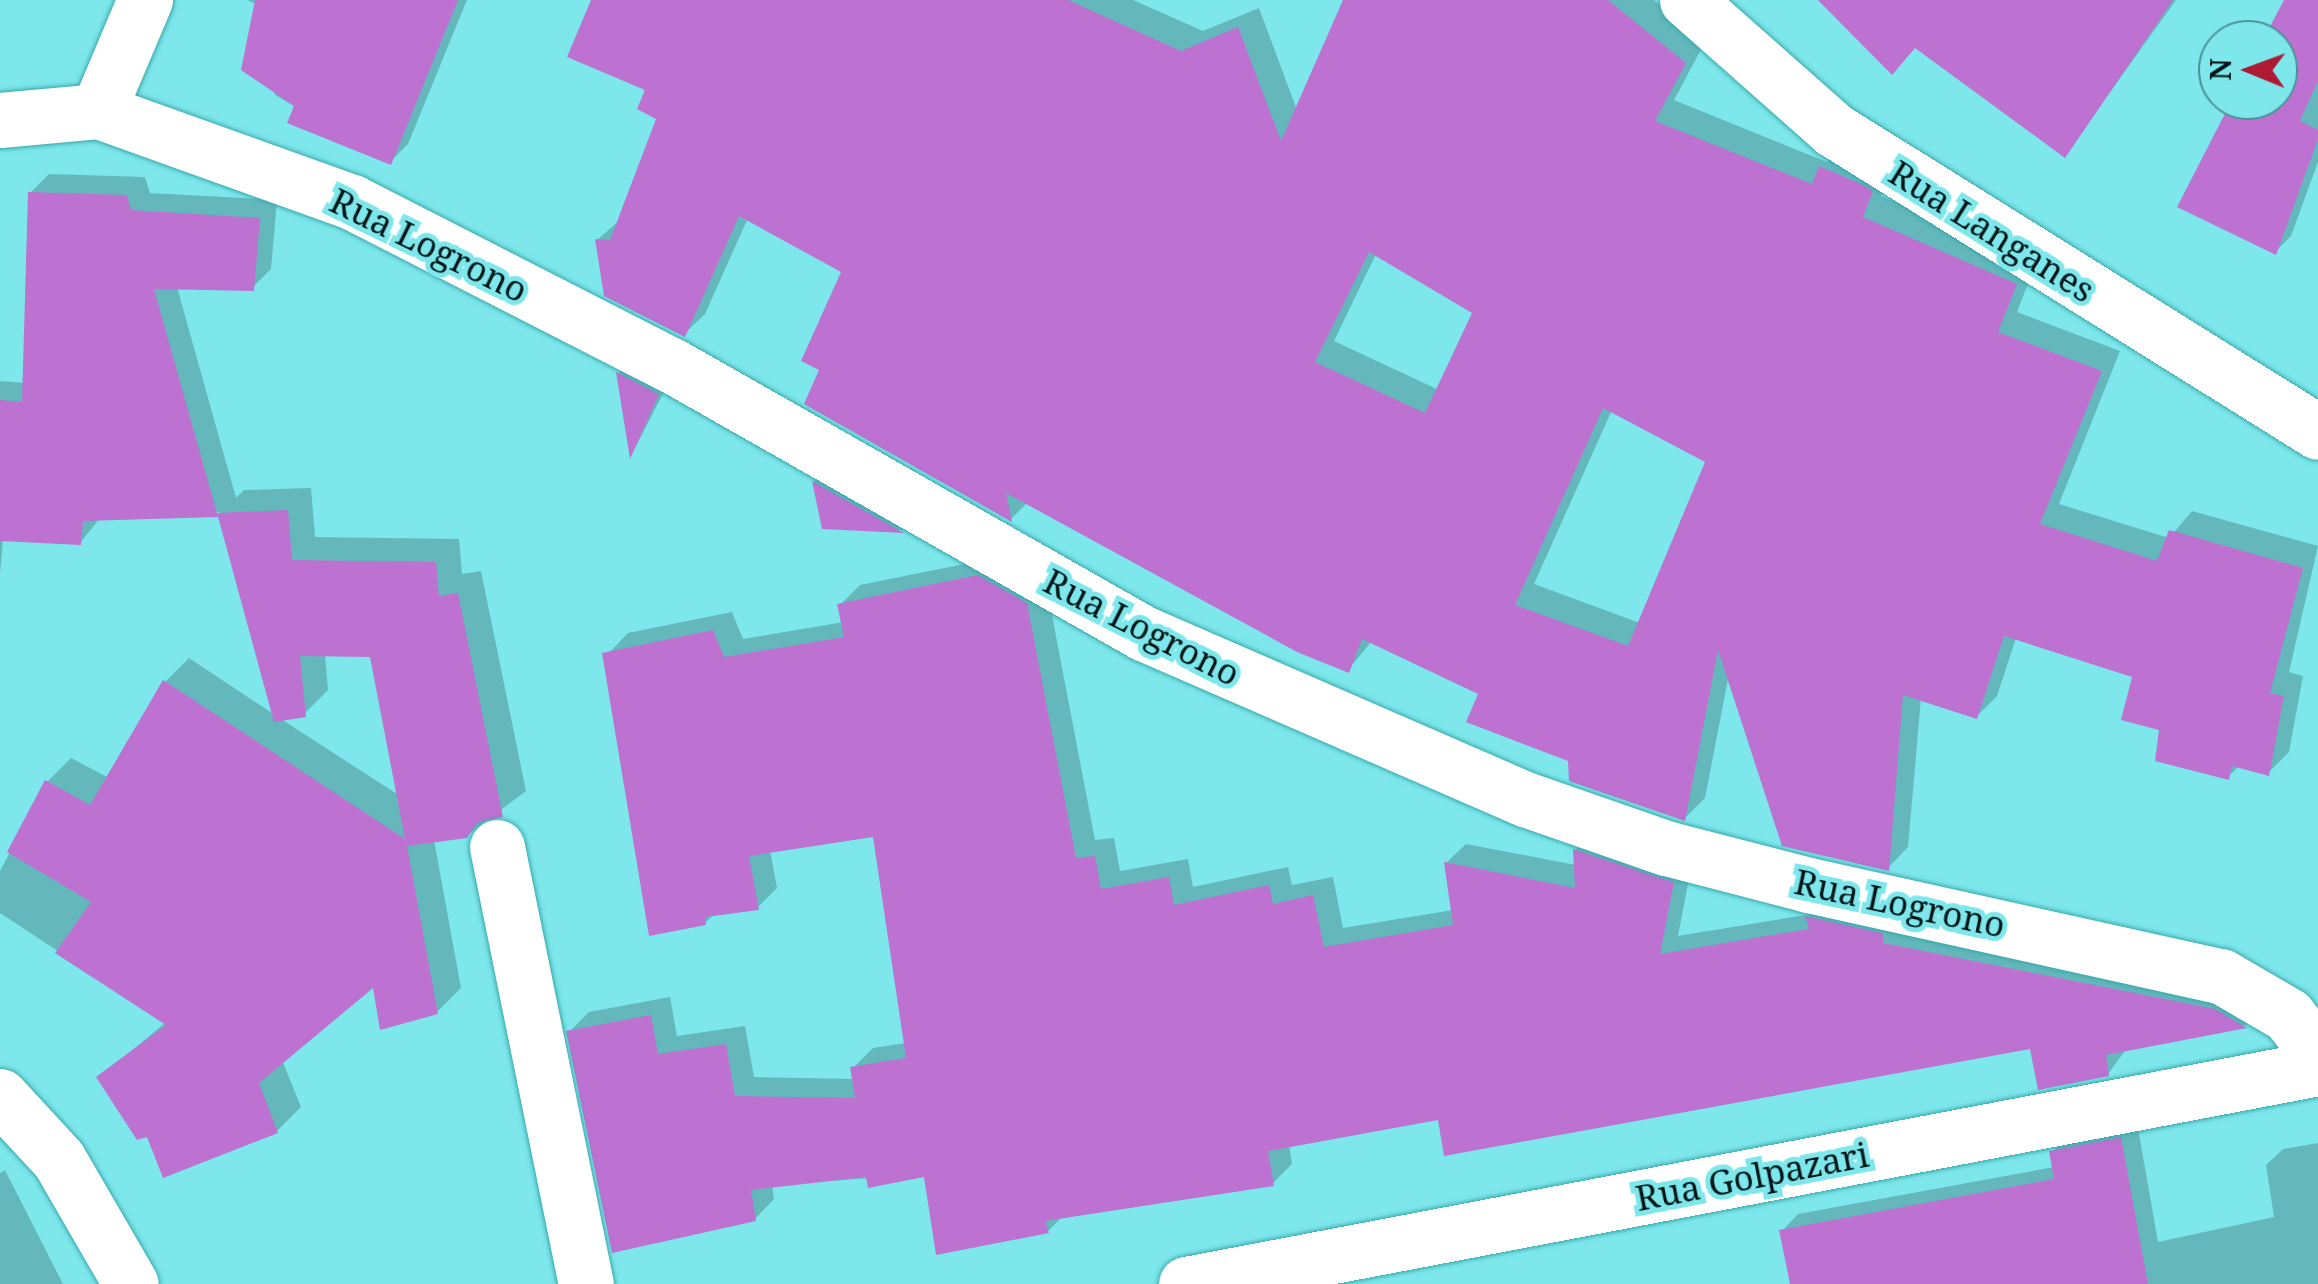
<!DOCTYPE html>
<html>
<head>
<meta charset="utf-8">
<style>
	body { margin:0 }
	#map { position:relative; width:2318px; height:1284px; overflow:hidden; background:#7de7eb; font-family:"Noto Serif",serif }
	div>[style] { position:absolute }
	.shadow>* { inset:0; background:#0003 }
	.building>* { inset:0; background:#bd71d0 }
	.roads { filter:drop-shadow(0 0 2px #38a8ac) drop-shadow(0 0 2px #38a8ac) }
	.minor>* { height:55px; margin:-27.5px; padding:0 27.5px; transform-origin:27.5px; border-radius:27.5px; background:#fff }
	span { translate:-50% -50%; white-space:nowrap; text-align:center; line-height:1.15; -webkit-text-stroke:10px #7de7eb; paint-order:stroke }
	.street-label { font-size:35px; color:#011617 }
	.north { position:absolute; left:2198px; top:20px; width:100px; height:100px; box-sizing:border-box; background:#7de7eb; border:2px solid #4b9396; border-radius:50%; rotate:271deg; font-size:28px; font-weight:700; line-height:40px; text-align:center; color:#011617 }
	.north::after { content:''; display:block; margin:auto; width:35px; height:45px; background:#ae1a34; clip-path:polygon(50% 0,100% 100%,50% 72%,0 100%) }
</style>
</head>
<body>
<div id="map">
	<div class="shadow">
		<i style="clip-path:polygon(247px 0,467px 0,408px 144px,390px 162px,275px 95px,256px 4px)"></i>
		<i style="clip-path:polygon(evenodd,593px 0,1133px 0,1203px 31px,1259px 8px,1297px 110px,1346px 0,1654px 0,1705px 42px,1674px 100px,1827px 162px,1842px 147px,1892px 170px,1881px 196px,2036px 263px,2017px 312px,2120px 351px,2059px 504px,2169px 538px,2192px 511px,2318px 546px,2289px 672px,2303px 676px,2289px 752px,2268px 773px,2240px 765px,2228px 777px,2162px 729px,2135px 675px,2016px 638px,1997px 696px,1977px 716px,1921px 698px,1908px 847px,1888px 868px,1729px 674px,1705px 798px,1685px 818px,1570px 759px,1482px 693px,1372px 641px,1348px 670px,1028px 502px,1011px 519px,822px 369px,844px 271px,748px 218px,705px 314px,684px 334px,597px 240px,620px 220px,659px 117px,593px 0,1376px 254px,1476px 312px,1439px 390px,1334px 341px,1376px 254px,593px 0,1612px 410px,1708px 461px,1640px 623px,1534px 584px,1612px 410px)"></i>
		<i style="clip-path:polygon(1876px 0,2176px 0,2065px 155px)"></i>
		<i style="clip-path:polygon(2286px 0,2318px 0,2318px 162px,2291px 236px,2275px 252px,2235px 100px,2278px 100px,2278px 40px,2266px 40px)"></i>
		<i style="clip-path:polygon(evenodd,49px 174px,145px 177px,150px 193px,277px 200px,271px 269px,252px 288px,177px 287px,236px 498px,244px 490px,311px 488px,315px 537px,459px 539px,462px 574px,481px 571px,526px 791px,466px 836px,434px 840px,461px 988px,437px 1012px,374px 983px,282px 1060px,301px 1107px,277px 1131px,149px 1134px,99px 1078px,166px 1022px,0 913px,0 871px,47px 782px,71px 758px,109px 778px,165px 682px,189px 658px,275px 715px,220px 512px,100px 518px,80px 543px,3px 539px,0 574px,0 381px,25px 383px,30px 193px,49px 174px,325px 654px,372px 655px,400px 796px,281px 719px,304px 714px,328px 690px,325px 654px)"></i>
		<i style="clip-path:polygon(628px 364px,668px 384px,632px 454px,619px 373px)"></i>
		<i style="clip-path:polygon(824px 472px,911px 522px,903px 530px,824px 527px,814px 481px)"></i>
		<i style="clip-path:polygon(999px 557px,1046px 584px,1095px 840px,1114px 838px,1120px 871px,1188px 859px,1193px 887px,1288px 867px,1292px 885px,1333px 877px,1343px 928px,1453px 910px,1446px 863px,1466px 844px,1576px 865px,1575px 850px,1595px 830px,1692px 863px,1678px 936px,1811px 914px,2264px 1007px,2246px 1025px,2127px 1048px,2108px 1074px,2032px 1046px,1441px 1117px,1289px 1144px,1292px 1164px,1273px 1183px,1064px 1215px,1048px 1231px,926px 1174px,772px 1185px,774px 1199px,755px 1219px,569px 1032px,589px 1012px,670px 997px,677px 1036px,745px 1026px,754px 1077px,854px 1079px,853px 1068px,873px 1048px,906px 1043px,875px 834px,770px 850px,777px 888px,758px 907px,715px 913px,705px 923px,609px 653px,628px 633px,732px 612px,743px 639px,844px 622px,840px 605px,860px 585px)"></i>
		<i style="clip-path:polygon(2137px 1122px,2158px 1242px,2274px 1217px,2266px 1165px,2283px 1149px,2318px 1143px,2318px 1284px,1792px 1284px,1782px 1231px,1798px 1214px,2054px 1167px,2052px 1152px,2068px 1136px)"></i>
		<i style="clip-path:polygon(5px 1170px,63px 1284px,0 1284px,0 1173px)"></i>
	</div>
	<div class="building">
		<i style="clip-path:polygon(255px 0,458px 0,391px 165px,287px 123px,294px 106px,241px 70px)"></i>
		<i style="clip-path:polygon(evenodd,591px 0,1068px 0,1181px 51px,1238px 27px,1281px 141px,1343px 0,1608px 0,1686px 63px,1655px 121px,1812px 184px,1819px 166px,1861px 184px,1873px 191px,1863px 217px,2017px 284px,1998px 332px,2102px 371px,2040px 524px,2157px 561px,2169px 530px,2303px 568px,2270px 693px,2284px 696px,2269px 776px,2232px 766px,2229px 780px,2155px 761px,2159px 730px,2121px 720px,2132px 677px,2004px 636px,1977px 719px,1903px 695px,1889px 871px,1782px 846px,1718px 650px,1685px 821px,1569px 781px,1568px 761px,1466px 722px,1478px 694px,1362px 639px,1349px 673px,1297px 652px,1006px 493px,1012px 522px,804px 404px,819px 370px,801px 361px,841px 272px,739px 216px,685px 337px,604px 296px,595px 239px,610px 240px,656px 119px,637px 109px,645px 90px,567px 57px,591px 0,1369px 252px,1472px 313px,1425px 413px,1315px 362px,1369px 252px,591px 0,1603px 408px,1705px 462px,1628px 646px,1515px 605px,1603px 408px)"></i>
		<i style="clip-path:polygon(1818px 0,2173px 0,2065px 158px,1915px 48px,1892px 75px)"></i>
		<i style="clip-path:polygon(2284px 0,2318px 0,2318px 80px,2300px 121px,2318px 130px,2318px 139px,2276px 255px,2177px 207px,2232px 100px,2278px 100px,2278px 40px,2263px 40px)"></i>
		<i style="clip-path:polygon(28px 192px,127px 195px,131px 210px,260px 218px,254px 291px,154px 289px,218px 517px,83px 521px,81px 545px,0 541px,0 400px,22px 402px)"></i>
		<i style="clip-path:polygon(616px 372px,659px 394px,630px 459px)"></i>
		<i style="clip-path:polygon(812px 481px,904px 533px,822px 529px)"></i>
		<i style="clip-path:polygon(288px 510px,292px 560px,436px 562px,439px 596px,458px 593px,503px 817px,477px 823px,467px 838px,407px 846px,438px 1014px,380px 1030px,373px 988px,259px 1083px,278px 1133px,163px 1178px,147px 1137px,137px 1140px,96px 1077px,166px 1025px,55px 953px,91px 902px,7px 852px,45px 780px,90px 805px,163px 680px,405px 839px,370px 657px,300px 656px,306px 717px,274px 722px,217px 513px)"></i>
		<i style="clip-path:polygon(978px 575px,1027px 603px,1076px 858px,1095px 856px,1101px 889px,1169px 877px,1174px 905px,1269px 885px,1273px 904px,1313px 895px,1324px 947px,1453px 925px,1444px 862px,1575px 888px,1573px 849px,1674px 882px,1660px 954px,1809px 929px,1805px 916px,1883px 933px,1883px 943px,2215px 1009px,2247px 1028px,2106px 1055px,2109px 1076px,2038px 1090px,2030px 1049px,1444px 1156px,1438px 1120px,1268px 1151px,1274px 1186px,1045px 1221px,1049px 1233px,936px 1255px,924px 1177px,868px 1188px,866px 1177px,751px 1190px,756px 1221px,612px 1253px,566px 1031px,651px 1015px,658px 1054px,726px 1044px,735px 1096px,855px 1098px,850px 1067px,906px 1058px,873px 837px,749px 856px,759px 910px,705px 917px,706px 925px,649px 936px,602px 653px,713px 630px,724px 657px,844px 637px,837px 604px)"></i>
		<i style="clip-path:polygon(2121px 1137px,2148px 1284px,1790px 1284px,1779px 1230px,2054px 1179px,2049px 1151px)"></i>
	</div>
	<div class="roads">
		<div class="minor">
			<i style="left:1687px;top:0;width:196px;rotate:41.5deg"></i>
			<i style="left:1834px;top:130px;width:570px;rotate:31.96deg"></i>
			<i style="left:98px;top:111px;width:121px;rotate:-67.1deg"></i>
			<i style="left:0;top:120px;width:98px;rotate:-5.2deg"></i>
			<i style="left:98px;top:111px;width:270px;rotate:19.7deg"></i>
			<i style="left:352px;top:202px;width:360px;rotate:27.1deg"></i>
			<i style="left:673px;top:366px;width:541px;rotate:29.6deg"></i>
			<i style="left:1143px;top:633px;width:417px;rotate:23.5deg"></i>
			<i style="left:1525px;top:799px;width:149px;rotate:19.2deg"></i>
			<i style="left:1666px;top:848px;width:148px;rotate:14.5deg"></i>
			<i style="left:1809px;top:885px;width:422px;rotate:12.5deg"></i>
			<i style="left:2221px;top:976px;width:78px;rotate:30.2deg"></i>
			<i style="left:2288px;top:1015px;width:49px;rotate:52.4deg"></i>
			<i style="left:497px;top:847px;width:446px;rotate:78.5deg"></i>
			<i style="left:0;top:1096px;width:87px;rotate:47.3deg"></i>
			<i style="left:59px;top:1160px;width:143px;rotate:59.9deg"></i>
			<i style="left:1186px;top:1284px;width:1152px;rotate:-10.8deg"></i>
		</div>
	</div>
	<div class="street-label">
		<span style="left:1992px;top:231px;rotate:32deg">Rua Langanes</span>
		<span style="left:429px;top:245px;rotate:26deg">Rua Logrono</span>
		<span style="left:1142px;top:627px;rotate:27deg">Rua Logrono</span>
		<span style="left:1900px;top:903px;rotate:12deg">Rua Logrono</span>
		<span style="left:1752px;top:1176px;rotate:-11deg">Rua Golpazari</span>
	</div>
	<div class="north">N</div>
</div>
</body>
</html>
